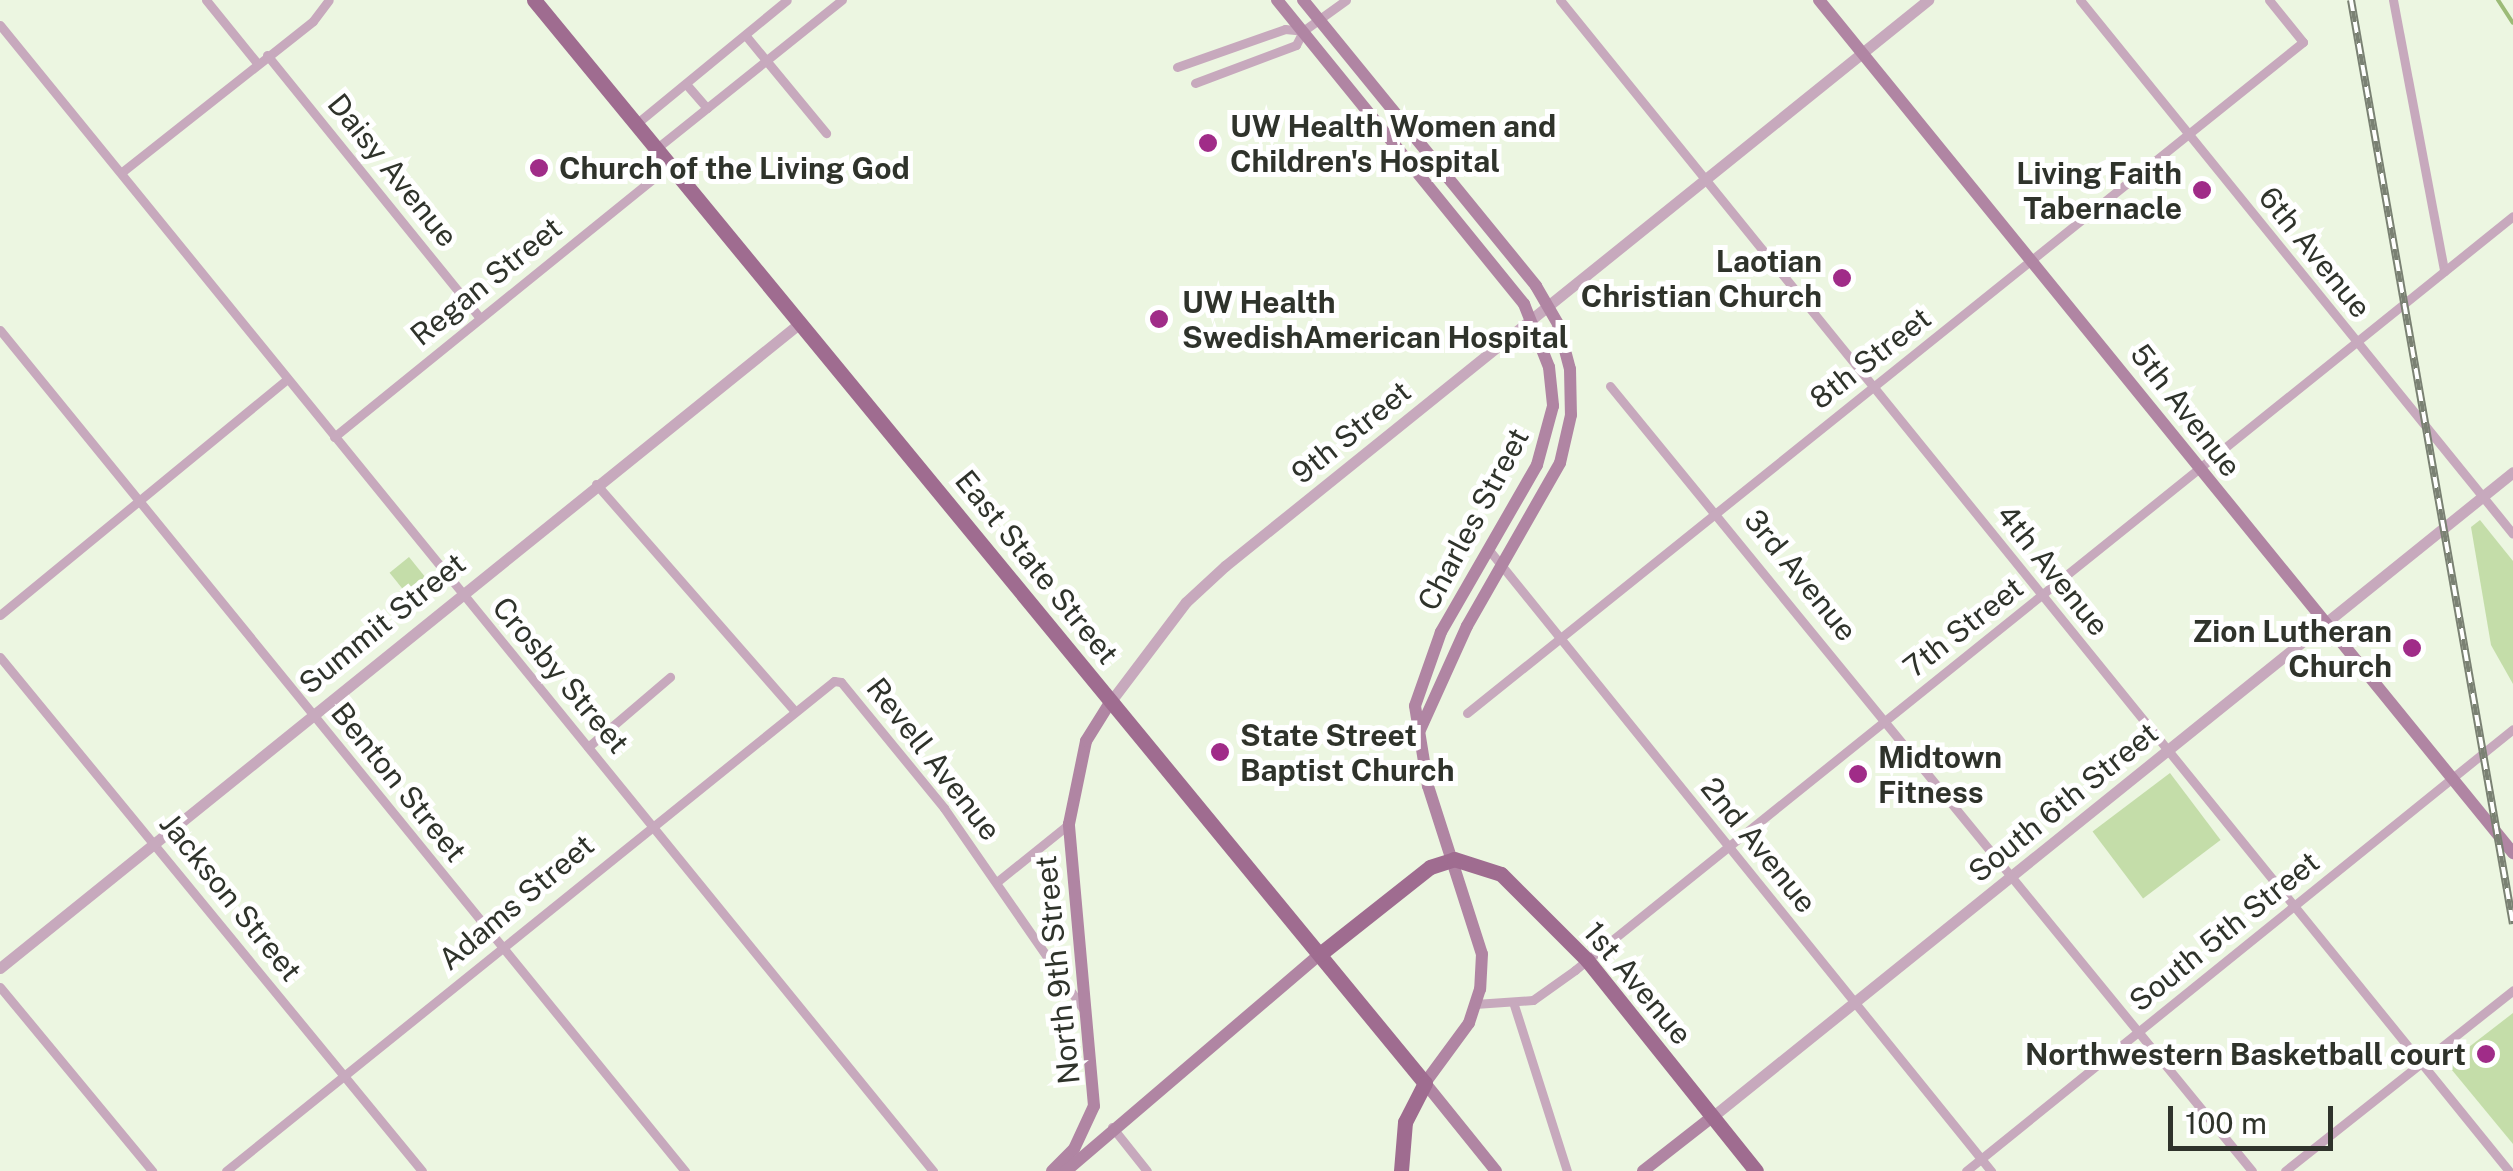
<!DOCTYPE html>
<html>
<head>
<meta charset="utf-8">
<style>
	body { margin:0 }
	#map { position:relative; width:2513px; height:1171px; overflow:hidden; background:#ecf6e1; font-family:"Public Sans",sans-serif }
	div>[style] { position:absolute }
	.green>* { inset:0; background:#c4dda9; transform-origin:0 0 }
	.stream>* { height:4px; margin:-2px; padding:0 2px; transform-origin:2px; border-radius:2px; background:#9cbb77 }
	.minor>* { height:9px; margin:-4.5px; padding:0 4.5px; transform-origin:4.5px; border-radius:4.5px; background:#c7a9bd }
	.tertiary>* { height:11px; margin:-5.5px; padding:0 5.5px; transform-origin:5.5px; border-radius:5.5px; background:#c7a9bd }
	.secondary>* { height:12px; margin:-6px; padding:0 6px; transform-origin:6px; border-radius:6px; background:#b085a3 }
	.primary>* { height:15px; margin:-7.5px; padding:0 7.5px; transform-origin:7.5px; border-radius:7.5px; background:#9f6c90 }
	.rail>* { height:8px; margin-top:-4px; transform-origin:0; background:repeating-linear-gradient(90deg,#fff 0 11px,#7a8173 0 22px); box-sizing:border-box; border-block:2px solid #7a8173 }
	.dots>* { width:28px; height:28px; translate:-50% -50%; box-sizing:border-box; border:5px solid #fff; border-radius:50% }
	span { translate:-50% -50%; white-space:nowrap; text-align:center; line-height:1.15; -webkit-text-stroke:10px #fff; paint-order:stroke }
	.poi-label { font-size:30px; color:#2f332b; font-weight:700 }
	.left { translate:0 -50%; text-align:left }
	.right { translate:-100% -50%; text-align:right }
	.street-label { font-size:30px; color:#2f332b }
	.scale { position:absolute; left:2168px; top:1106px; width:165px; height:45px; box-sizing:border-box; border:5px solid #2f332b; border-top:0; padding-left:12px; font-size:30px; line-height:35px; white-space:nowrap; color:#2f332b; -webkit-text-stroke:8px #fff; paint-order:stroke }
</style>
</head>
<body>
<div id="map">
	<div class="green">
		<i style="clip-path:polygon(2480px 520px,2513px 561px,2513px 684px,2491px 645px,2471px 527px)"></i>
		<i style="left:409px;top:557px;width:43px;height:25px;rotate:51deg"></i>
		<i style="left:2170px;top:773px;width:84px;height:97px;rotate:53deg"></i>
		<i style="clip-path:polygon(2513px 1013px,2513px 1144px,2447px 1064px)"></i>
	</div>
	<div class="stream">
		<i style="left:2498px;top:0;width:27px;rotate:57deg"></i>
	</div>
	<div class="minor">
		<i style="left:206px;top:0;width:81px;rotate:51deg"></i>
		<i style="left:1560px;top:0;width:1507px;rotate:50.98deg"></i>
		<i style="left:2080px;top:0;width:687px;rotate:50.96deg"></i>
		<i style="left:2393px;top:0;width:276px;rotate:79.3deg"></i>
		<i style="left:0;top:25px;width:1478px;rotate:50.85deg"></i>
		<i style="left:746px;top:36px;width:126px;rotate:50.5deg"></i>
		<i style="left:267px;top:55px;width:338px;rotate:51deg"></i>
		<i style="left:1177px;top:67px;width:114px;rotate:-19.4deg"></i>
		<i style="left:1285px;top:29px;width:18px;rotate:6deg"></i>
		<i style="left:1195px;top:83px;width:108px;rotate:-20.6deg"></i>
		<i style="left:1296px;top:45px;width:16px;rotate:-63deg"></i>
		<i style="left:1303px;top:31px;width:53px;rotate:-35.8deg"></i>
		<i style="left:686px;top:84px;width:32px;rotate:49deg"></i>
		<i style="left:636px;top:124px;width:195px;rotate:-39.4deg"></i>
		<i style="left:657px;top:148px;width:237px;rotate:-38.7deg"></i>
		<i style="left:122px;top:172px;width:243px;rotate:-38.3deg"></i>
		<i style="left:313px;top:21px;width:26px;rotate:-53deg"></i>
		<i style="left:0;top:330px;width:1085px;rotate:50.84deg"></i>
		<i style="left:1610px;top:386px;width:1014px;rotate:50.72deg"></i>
		<i style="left:334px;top:437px;width:432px;rotate:-39deg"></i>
		<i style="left:596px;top:484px;width:298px;rotate:48.8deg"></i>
		<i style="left:1489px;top:550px;width:799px;rotate:51.05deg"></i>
		<i style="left:0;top:615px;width:372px;rotate:-39.4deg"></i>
		<i style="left:0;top:657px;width:665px;rotate:50.61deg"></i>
		<i style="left:1467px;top:713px;width:1072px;rotate:-38.75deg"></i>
		<i style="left:2303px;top:42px;width:54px;rotate:-129deg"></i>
		<i style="left:588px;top:747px;width:108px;rotate:-40.5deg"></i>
		<i style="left:998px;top:881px;width:91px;rotate:-38.8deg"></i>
		<i style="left:0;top:987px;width:239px;rotate:50.4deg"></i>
		<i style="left:1475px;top:1004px;width:58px;rotate:-3.9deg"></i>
		<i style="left:1533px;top:1000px;width:52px;rotate:-35.5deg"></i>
		<i style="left:1575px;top:970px;width:1203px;rotate:-38.79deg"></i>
		<i style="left:1514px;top:1005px;width:174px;rotate:72.3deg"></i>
		<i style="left:1112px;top:1127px;width:56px;rotate:51.5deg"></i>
		<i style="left:226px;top:1171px;width:781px;rotate:-38.87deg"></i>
		<i style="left:834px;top:681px;width:7px;rotate:8deg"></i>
		<i style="left:841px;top:682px;width:163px;rotate:50.7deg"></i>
		<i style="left:944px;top:808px;width:244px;rotate:55.3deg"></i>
		<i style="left:1966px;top:1171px;width:703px;rotate:-38.94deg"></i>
		<i style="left:2285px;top:1171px;width:291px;rotate:-38.4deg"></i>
	</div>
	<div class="tertiary">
		<i style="left:1111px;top:701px;width:124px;rotate:-52.9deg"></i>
		<i style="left:1186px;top:602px;width:53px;rotate:-42.7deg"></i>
		<i style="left:1225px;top:566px;width:903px;rotate:-38.84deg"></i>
		<i style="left:0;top:968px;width:1028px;rotate:-38.88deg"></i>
		<i style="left:1712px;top:1117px;width:1028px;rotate:-38.84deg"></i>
	</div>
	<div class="secondary">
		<i style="left:1277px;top:0;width:392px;rotate:50.9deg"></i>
		<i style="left:1524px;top:304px;width:68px;rotate:68.4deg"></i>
		<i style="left:1549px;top:367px;width:39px;rotate:84deg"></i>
		<i style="left:1553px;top:406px;width:61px;rotate:105.2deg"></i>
		<i style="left:1537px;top:465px;width:193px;rotate:119.9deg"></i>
		<i style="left:1441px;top:632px;width:78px;rotate:109.4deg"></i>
		<i style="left:1415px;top:706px;width:81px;rotate:80.8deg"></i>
		<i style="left:1428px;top:786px;width:176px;rotate:72.2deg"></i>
		<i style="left:1482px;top:954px;width:35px;rotate:93deg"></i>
		<i style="left:1480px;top:989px;width:36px;rotate:108deg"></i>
		<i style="left:1469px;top:1023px;width:74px;rotate:126.3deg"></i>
		<i style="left:1425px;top:1083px;width:113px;rotate:51.1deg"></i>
		<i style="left:1303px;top:0;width:369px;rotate:50.8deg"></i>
		<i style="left:1536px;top:286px;width:44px;rotate:59.9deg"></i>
		<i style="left:1558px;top:324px;width:47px;rotate:75.1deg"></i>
		<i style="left:1570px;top:369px;width:46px;rotate:88.8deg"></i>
		<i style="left:1571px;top:415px;width:49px;rotate:102.9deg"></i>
		<i style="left:1560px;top:463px;width:188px;rotate:119.7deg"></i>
		<i style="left:1467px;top:626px;width:114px;rotate:114.3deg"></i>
		<i style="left:1819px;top:0;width:1100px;rotate:50.87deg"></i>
		<i style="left:1052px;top:1171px;width:31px;rotate:-45deg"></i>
		<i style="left:1074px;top:1149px;width:47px;rotate:-65.1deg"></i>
		<i style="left:1094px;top:1106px;width:283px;rotate:-95.1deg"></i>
		<i style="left:1069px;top:824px;width:85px;rotate:-78.4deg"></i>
		<i style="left:1086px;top:741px;width:47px;rotate:-58deg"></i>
		<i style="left:1066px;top:1171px;width:334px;rotate:-40.5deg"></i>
		<i style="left:1643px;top:1171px;width:88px;rotate:-38deg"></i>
	</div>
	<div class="primary">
		<i style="left:534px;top:0;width:1402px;rotate:50.56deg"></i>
		<i style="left:1425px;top:1083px;width:44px;rotate:117.1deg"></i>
		<i style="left:1405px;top:1122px;width:49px;rotate:94.7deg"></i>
		<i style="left:1320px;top:954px;width:140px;rotate:-38.3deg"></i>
		<i style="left:1430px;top:867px;width:25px;rotate:-18deg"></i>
		<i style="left:1454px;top:859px;width:49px;rotate:17.7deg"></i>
		<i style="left:1501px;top:874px;width:122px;rotate:45deg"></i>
		<i style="left:1587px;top:960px;width:270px;rotate:51.3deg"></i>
	</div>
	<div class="rail">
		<i style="left:2351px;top:0;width:938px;rotate:80.06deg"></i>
	</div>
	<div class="dots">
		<i style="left:1208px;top:143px;background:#a02c88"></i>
		<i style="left:539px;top:168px;background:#a02c88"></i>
		<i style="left:2202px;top:190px;background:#a02c88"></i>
		<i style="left:1842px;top:278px;background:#a02c88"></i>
		<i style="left:1159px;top:319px;background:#a02c88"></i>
		<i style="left:2412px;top:648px;background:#a02c88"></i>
		<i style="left:1220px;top:752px;background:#a02c88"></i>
		<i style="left:1858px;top:774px;background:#a02c88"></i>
		<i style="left:2486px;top:1054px;background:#a02c88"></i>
	</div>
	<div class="poi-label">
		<span class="left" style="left:1230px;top:143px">UW Health Women and<br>Children's Hospital</span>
		<span class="left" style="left:559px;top:168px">Church of the Living God</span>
		<span class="right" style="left:2182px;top:190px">Living Faith<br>Tabernacle</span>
		<span class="right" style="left:1822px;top:278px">Laotian<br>Christian Church</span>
		<span class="left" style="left:1182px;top:319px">UW Health<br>SwedishAmerican Hospital</span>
		<span class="right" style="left:2392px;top:648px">Zion Lutheran<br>Church</span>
		<span class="left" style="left:1240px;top:752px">State Street<br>Baptist Church</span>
		<span class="left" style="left:1878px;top:774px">Midtown<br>Fitness</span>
		<span class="right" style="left:2466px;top:1054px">Northwestern Basketball court</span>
	</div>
	<div class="street-label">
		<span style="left:393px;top:170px;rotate:51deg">Daisy Avenue</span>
		<span style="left:2315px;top:252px;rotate:51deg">6th Avenue</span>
		<span style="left:486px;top:281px;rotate:-39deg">Regan Street</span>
		<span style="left:1870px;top:358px;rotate:-38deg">8th Street</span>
		<span style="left:2186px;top:410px;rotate:52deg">5th Avenue</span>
		<span style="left:1351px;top:432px;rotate:-39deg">9th Street</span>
		<span style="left:1473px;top:519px;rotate:-62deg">Charles Street</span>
		<span style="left:1037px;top:567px;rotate:51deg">East State Street</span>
		<span style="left:2053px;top:570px;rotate:51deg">4th Avenue</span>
		<span style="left:1801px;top:575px;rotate:51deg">3rd Avenue</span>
		<span style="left:382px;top:623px;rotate:-39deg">Summit Street</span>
		<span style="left:1963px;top:627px;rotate:-38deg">7th Street</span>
		<span style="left:561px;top:675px;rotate:50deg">Crosby Street</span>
		<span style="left:934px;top:759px;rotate:52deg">Revell Avenue</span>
		<span style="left:399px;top:782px;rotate:51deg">Benton Street</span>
		<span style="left:2063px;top:802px;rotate:-39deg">South 6th Street</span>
		<span style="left:1759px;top:845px;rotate:51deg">2nd Avenue</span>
		<span style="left:231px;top:897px;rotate:51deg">Jackson Street</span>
		<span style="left:516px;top:902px;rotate:-40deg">Adams Street</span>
		<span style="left:2224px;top:931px;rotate:-39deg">South 5th Street</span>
		<span style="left:1057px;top:970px;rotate:-96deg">North 9th Street</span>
		<span style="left:1638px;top:983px;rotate:50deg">1st Avenue</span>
	</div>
	<div class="scale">100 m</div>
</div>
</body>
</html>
